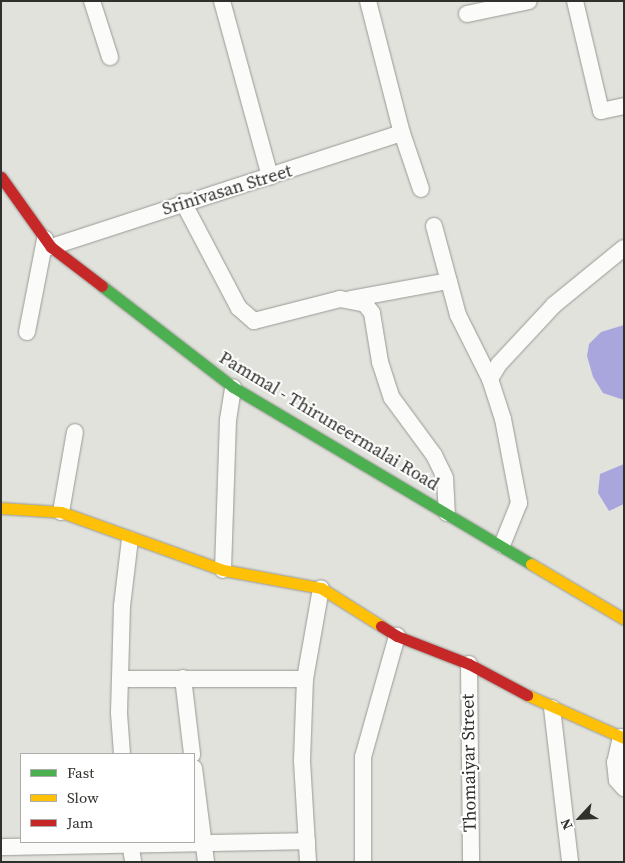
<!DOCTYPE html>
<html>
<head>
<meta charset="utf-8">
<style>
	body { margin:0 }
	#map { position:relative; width:625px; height:863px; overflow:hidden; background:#e2e2dc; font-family:"Source Serif 4",serif }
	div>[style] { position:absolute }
	.water>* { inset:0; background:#a8a6dd }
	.roads { filter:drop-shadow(0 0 1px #999995) drop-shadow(0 0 1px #999995) }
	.street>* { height:16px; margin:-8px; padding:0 8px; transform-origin:8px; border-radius:8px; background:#fbfbfa }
	.fast>* { height:11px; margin:-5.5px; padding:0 5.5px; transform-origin:5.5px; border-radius:5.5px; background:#4caf50 }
	.slow>* { height:11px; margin:-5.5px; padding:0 5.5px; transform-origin:5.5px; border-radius:5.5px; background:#ffc107 }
	.jam>* { height:11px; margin:-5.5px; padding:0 5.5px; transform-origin:5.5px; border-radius:5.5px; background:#c62828 }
	span { translate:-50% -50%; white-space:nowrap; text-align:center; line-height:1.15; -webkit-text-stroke:4px #fff; paint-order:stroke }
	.street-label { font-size:18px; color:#30302c }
	.frame { position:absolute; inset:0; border:2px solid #30302c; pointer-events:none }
	.legend { position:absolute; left:20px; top:753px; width:175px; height:90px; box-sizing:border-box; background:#fff; border:1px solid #acacab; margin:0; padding:6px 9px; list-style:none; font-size:15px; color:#30302c }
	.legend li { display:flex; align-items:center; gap:10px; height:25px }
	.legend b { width:25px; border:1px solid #acacab }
	.north { position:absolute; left:555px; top:793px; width:50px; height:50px; -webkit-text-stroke:4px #fff; paint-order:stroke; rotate:245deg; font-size:14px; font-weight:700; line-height:20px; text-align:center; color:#30302c }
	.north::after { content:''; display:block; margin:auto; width:18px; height:22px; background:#30302c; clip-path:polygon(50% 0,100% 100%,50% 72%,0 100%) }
</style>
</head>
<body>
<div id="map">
	<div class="water">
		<i style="clip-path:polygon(624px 325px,624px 400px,603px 393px,593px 377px,587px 356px,589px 344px,601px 332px)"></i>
		<i style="clip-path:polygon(624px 464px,624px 504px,609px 511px,598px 493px,600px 474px)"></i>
	</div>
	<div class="roads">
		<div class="street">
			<i style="left:92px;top:1px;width:59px;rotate:72.2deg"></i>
			<i style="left:222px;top:1px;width:182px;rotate:74.7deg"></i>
			<i style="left:368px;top:1px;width:136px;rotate:75.6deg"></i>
			<i style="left:402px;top:133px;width:59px;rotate:71.3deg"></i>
			<i style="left:575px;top:1px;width:113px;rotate:76.7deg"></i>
			<i style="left:601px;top:111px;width:24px;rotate:-12deg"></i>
			<i style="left:467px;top:14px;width:63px;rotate:-11.8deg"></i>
			<i style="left:183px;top:202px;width:120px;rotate:62.2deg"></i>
			<i style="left:239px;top:308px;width:20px;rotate:41deg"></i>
			<i style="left:254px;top:321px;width:89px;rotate:-14.3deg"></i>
			<i style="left:340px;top:299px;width:25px;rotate:11deg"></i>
			<i style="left:365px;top:304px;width:11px;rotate:52deg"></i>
			<i style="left:372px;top:313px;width:50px;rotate:80.7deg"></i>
			<i style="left:380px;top:362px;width:38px;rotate:72deg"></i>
			<i style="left:392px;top:398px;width:71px;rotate:53.6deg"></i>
			<i style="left:434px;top:455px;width:25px;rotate:64deg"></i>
			<i style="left:445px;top:478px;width:35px;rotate:87deg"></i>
			<i style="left:434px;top:226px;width:92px;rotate:74.9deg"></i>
			<i style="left:458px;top:315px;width:72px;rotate:63.4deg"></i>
			<i style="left:490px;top:379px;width:42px;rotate:72deg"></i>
			<i style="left:503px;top:419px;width:86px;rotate:79.2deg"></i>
			<i style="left:519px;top:503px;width:45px;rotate:112deg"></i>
			<i style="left:51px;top:247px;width:369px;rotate:-18deg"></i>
			<i style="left:351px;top:299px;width:99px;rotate:-10.5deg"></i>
			<i style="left:27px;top:332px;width:95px;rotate:-79deg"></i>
			<i style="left:490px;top:379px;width:17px;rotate:-59deg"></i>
			<i style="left:499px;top:364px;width:81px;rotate:-47deg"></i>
			<i style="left:554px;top:305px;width:90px;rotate:-39.2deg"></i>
			<i style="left:61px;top:512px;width:81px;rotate:-80.1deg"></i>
			<i style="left:223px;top:570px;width:150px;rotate:-88.1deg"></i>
			<i style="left:228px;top:420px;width:33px;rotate:-81deg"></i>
			<i style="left:469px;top:664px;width:198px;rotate:89.4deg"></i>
			<i style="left:183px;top:678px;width:77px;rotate:83.2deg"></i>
			<i style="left:120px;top:679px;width:185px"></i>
			<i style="left:552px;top:708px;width:155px;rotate:83.3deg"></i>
			<i style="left:621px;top:737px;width:26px;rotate:103deg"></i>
			<i style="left:615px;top:762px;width:18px;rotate:84deg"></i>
			<i style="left:617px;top:780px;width:11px;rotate:49deg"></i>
			<i style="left:122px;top:754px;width:41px;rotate:-94.2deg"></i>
			<i style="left:119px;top:713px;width:107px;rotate:-88.4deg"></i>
			<i style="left:122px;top:606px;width:67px;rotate:-83.2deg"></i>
			<i style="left:194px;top:768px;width:95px;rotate:82.7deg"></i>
			<i style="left:130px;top:842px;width:20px;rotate:81deg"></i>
			<i style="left:1px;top:847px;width:306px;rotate:-1.1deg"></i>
			<i style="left:308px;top:862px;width:102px;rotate:-93.4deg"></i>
			<i style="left:302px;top:760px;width:81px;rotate:-87.9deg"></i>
			<i style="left:305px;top:679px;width:92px;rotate:-80deg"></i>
			<i style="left:363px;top:862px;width:105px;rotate:-90deg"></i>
			<i style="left:363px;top:757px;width:126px;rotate:-74.3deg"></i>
		</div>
		<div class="fast">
			<i style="left:102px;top:286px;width:165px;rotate:37.6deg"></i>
			<i style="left:233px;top:387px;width:347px;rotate:30.7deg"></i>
		</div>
		<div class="slow">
			<i style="left:1px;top:508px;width:60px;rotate:3.8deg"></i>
			<i style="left:61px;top:512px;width:172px;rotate:19.7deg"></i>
			<i style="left:223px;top:570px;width:100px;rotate:10.4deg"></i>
			<i style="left:321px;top:588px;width:71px;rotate:32.3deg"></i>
			<i style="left:531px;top:564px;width:108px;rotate:30.6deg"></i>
			<i style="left:527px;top:695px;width:106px;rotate:23.9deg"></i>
		</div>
		<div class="jam">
			<i style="left:1px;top:177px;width:86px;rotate:54.5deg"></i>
			<i style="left:51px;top:247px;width:64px;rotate:37.4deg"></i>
			<i style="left:381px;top:626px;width:19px;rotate:32deg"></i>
			<i style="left:397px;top:636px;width:77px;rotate:21.3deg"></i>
			<i style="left:469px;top:664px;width:66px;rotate:28.1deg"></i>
		</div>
	</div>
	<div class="street-label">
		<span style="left:227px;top:190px;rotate:-17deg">Srinivasan Street</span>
		<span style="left:329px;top:421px;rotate:31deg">Pammal - Thiruneermalai Road</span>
		<span style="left:469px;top:763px;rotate:-91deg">Thomaiyar Street</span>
	</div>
	<div class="frame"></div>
	<ul class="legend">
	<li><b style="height:6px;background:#4caf50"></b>Fast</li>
	<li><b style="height:6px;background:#ffc107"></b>Slow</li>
	<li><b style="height:6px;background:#c62828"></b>Jam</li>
	</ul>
	<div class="north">N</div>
</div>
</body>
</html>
